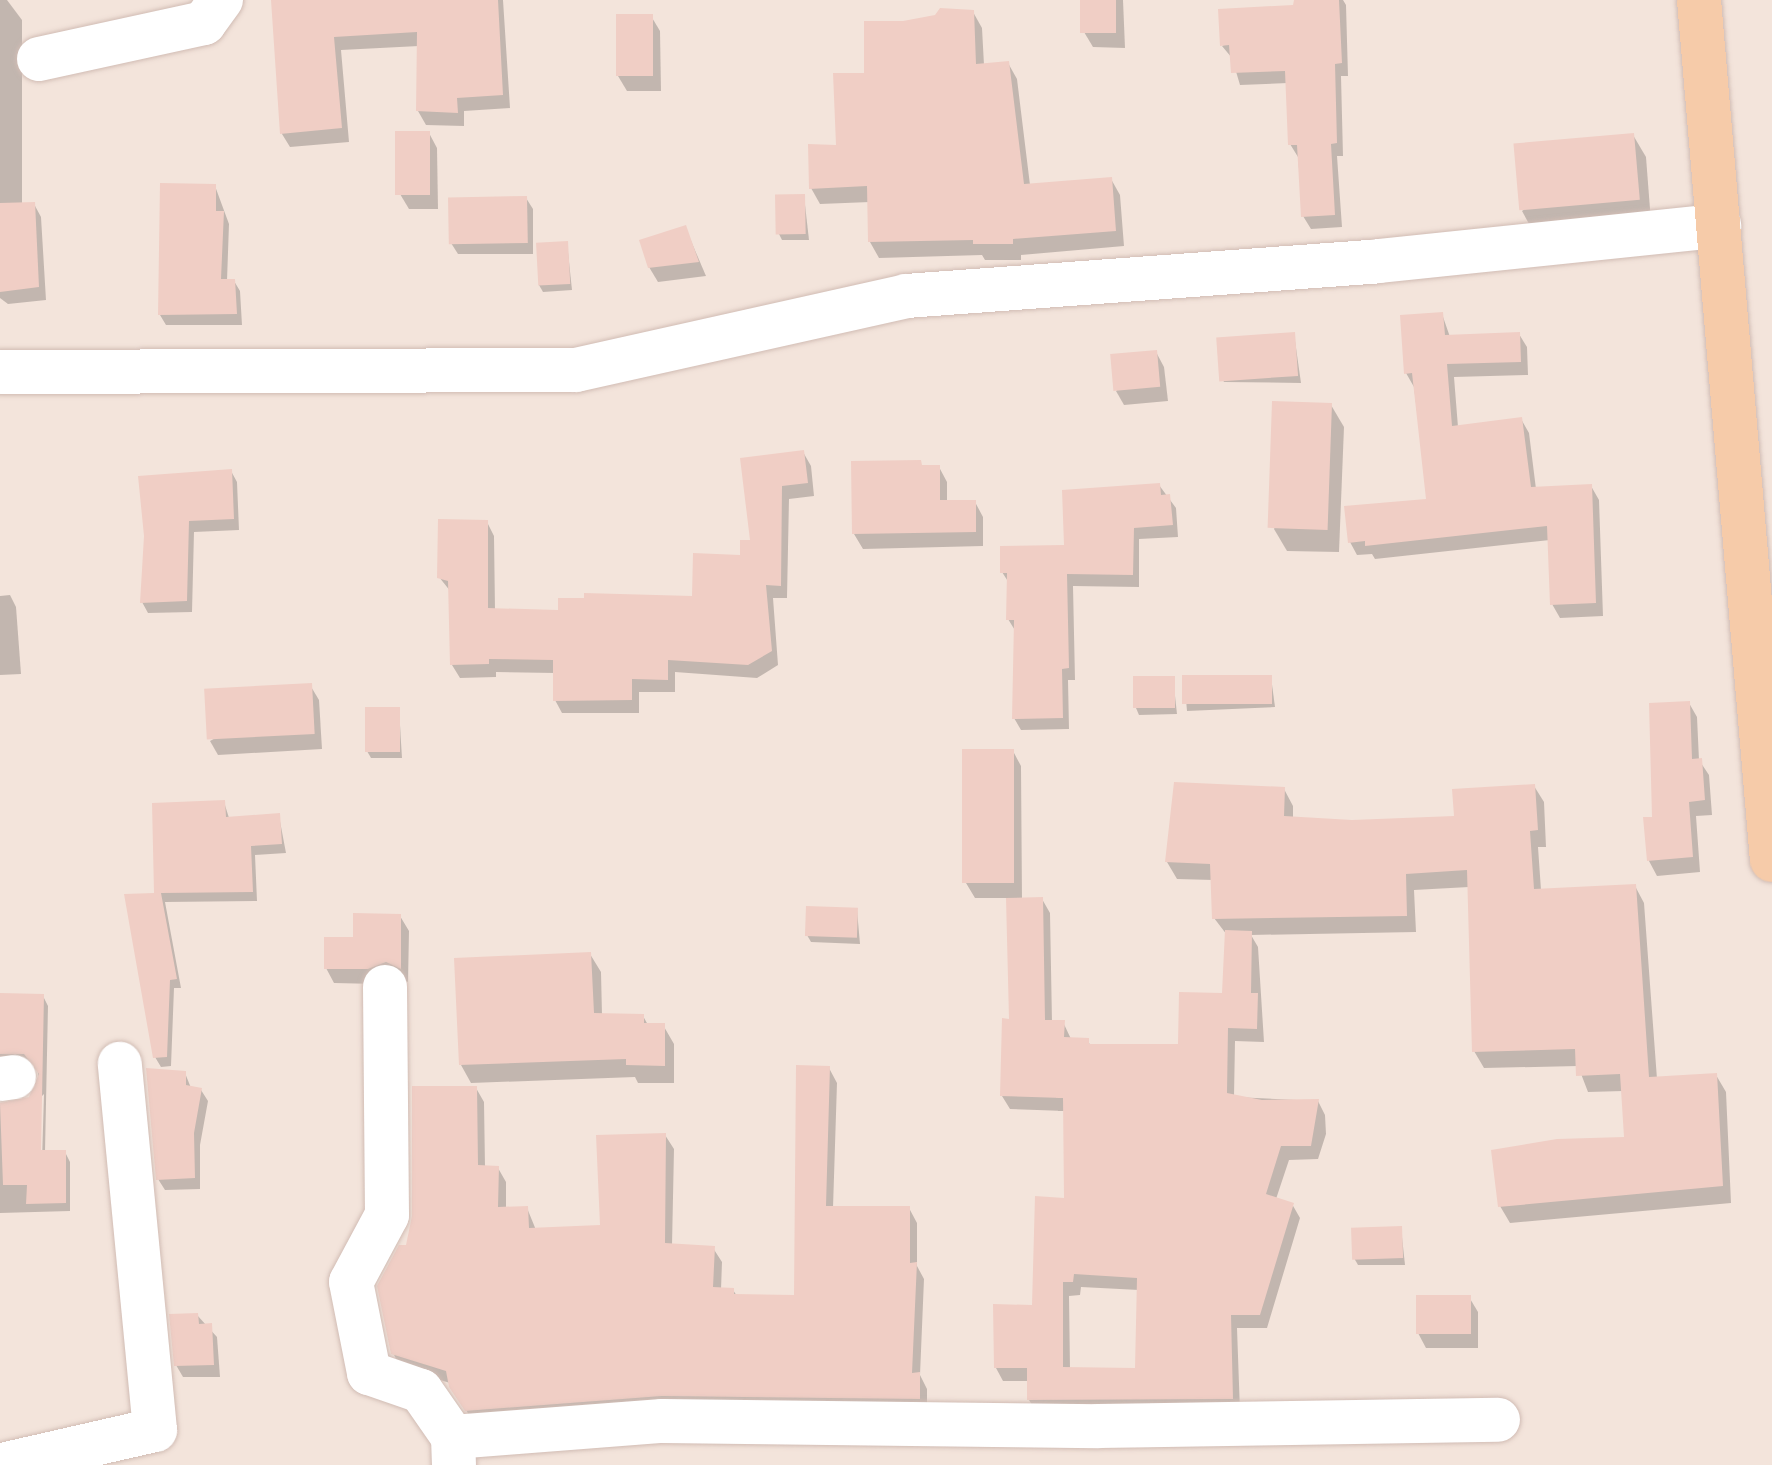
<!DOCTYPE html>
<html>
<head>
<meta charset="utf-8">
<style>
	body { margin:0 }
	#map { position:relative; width:1772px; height:1465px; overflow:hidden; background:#fcf3ec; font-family:"Open Sans",sans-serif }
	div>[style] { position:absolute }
	.residential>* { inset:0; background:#f3e4db; transform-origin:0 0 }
	.shadow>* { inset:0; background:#0003 }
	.building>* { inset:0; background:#f0cec5; transform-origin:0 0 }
	.roads { filter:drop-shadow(0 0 2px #d1bcb4) drop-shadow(0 0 2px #d1bcb4) }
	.minor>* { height:44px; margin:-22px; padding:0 22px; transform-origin:22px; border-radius:22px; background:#fff }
	.major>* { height:44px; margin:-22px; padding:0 22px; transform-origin:22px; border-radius:22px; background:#f6cba9 }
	span { translate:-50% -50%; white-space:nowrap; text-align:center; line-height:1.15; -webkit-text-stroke:8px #fef8f3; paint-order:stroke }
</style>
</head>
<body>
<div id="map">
	<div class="residential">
		<i style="left:0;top:0;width:1772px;height:1465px"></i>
	</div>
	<div class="shadow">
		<i style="clip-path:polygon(0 0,7px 0,22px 20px,22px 204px,34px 204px,41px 217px,46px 300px,8px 304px,0 298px)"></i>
		<i style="clip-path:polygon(273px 0,503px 0,510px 108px,464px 111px,464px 126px,426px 125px,418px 111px,419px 46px,341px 50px,349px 142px,290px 147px,282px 134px)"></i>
		<i style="clip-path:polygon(1082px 0,1123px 0,1125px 48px,1093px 47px,1084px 32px)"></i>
		<i style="clip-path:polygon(1296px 0,1343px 0,1346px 5px,1348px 76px,1341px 76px,1343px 156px,1337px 156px,1342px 227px,1311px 229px,1303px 216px,1298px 157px,1290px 144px,1288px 83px,1240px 85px,1232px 58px,1222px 46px,1295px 7px)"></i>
		<i style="clip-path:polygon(973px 12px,982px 28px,984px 65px,1008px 63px,1017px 79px,1030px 185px,1111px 179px,1120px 195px,1124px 246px,1021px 255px,1021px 260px,985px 260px,982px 255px,879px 258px,870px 242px,870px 202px,820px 204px,811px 188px,838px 147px,866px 75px,903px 23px)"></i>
		<i style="clip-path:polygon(651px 16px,660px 31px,661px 91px,627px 91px,618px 76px)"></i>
		<i style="clip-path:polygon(429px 133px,437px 148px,438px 209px,409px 209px,400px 194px)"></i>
		<i style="clip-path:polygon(1633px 135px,1646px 157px,1651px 222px,1534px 233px,1522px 211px)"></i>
		<i style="clip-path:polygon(215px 186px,229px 224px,227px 281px,234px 281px,240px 291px,242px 325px,166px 325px,160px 315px)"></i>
		<i style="clip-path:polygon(804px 196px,809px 240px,782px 240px,779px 234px)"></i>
		<i style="clip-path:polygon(526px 198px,533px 209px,533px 254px,458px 254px,451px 243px)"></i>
		<i style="clip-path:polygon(685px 227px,706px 276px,658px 282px,649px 267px)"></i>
		<i style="clip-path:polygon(567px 243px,572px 290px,543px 292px,539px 285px)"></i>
		<i style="clip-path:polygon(1442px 314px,1450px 337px,1519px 334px,1527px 347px,1528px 375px,1454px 377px,1458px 427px,1521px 419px,1529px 433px,1536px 489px,1591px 486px,1599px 500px,1603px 616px,1560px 618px,1552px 604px,1550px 540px,1375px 559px,1372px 554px,1357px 555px,1350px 542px,1428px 501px,1414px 387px,1406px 373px)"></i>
		<i style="clip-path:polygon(1294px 334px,1301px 383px,1224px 382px,1220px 375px)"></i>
		<i style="clip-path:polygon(1156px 352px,1164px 367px,1168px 401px,1124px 405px,1116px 391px)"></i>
		<i style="clip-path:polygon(1331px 405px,1344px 427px,1339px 552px,1287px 551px,1274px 529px)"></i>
		<i style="clip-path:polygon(803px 452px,811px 466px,814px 496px,789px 499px,787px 598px,773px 598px,778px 665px,757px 678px,675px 672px,675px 692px,639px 692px,639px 713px,562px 713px,555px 700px,555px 673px,496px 672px,496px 677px,460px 678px,452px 665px,451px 592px,439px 577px,487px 522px,494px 536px,495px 610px,560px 612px,694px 598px,742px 557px,752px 542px,742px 460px)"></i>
		<i style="clip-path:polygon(923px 467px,939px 467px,947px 482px,947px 502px,975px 502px,983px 517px,983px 546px,863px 549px,854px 534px)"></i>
		<i style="clip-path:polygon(231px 471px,237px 482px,239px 530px,194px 532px,192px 612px,148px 613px,142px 602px,146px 536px)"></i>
		<i style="clip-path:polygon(1159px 485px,1176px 508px,1178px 537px,1139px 539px,1139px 587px,1073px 586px,1075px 680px,1068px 680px,1069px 729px,1021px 730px,1014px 718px,1016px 632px,1008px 619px,1009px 583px,1002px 572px,1066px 547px)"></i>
		<i style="clip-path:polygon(10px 595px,16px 607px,21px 674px,0 675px,0 596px)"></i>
		<i style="clip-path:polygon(1184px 677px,1271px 677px,1275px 707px,1187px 711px)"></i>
		<i style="clip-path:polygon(1173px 678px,1177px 714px,1139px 715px,1136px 708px)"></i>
		<i style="clip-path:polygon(310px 685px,319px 700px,322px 749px,218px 755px,210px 741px)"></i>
		<i style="clip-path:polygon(1689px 703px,1697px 717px,1699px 760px,1709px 775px,1712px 815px,1696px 816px,1700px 872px,1657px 876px,1649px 861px,1645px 819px,1654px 818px)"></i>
		<i style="clip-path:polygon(399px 709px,402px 758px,371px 758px,367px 751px)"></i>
		<i style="clip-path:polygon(evenodd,1013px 751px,1021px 766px,1022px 900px,1042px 899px,1050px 913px,1052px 1022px,1063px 1022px,1071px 1039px,1087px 1040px,1091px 1046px,1180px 1046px,1224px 995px,1227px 935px,1214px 918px,1213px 880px,1177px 879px,1167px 862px,1284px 789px,1293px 806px,1293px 819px,1352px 822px,1456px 818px,1534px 786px,1544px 802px,1546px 847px,1538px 847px,1541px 890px,1635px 886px,1644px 903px,1657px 1079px,1716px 1075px,1726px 1092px,1731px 1203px,1510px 1223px,1500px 1206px,1626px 1139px,1623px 1091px,1588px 1092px,1578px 1066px,1484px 1068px,1474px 1051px,1469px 887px,1414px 890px,1416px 932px,1251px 935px,1258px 947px,1264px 1042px,1235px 1041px,1234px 1097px,1318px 1101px,1325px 1115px,1326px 1134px,1318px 1159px,1289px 1160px,1276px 1199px,1292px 1204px,1300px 1218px,1267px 1328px,1237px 1328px,1240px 1412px,1037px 1413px,1029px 1400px,1029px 1381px,1003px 1381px,996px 1368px,1034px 1307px,1066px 1200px,1065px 1111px,1010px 1109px,1002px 1096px,1011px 1021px,1008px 898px,975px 898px,966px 883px,1013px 751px,1081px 1287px,1139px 1290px,1137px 1370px,1070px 1369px,1069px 1296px,1080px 1295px,1081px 1287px)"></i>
		<i style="clip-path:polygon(224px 802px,229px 818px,279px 816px,286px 853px,255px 855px,257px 901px,165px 902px,181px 988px,174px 988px,171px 1066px,161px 1067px,155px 1057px,156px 895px)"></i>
		<i style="clip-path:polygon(857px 910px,860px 944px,811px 942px,807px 935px)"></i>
		<i style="clip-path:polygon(400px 916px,409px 931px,408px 982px,395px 976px,377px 984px,334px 983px,326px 968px,355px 939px)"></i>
		<i style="clip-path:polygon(590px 954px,601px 972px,602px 1015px,643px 1016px,648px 1025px,663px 1025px,674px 1044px,674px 1083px,638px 1083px,635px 1077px,471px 1083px,461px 1065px)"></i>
		<i style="clip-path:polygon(evenodd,0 995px,43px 996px,48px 1006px,45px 1152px,65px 1152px,70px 1162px,70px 1211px,0 1213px,0 1105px,31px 1098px,40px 1086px,37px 1067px,29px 1062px,0 1064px,0 995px,44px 1094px,42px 1160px,38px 1160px,40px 1098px,44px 1094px)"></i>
		<i style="clip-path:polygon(829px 1068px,837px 1083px,833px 1208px,909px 1208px,917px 1223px,917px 1266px,924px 1279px,920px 1375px,927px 1389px,927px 1413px,475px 1425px,450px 1383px,401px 1368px,393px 1353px,408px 1246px,476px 1088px,484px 1102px,485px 1167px,498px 1168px,506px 1182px,506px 1208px,527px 1208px,536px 1230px,602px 1227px,665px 1135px,674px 1149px,672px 1246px,713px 1248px,722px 1262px,721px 1290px,733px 1290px,737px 1296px,796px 1298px)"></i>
		<i style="clip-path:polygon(185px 1073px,191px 1088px,201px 1090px,208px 1101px,200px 1145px,200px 1189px,165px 1190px,158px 1179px)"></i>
		<i style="clip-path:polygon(1401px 1228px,1405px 1265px,1358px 1265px,1354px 1258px)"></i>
		<i style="clip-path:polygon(1469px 1297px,1478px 1312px,1478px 1348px,1426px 1348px,1418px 1333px)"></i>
		<i style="clip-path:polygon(197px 1315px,217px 1337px,220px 1377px,183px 1377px,176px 1365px)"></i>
	</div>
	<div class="building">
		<i style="clip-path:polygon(271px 0,498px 0,503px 95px,457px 98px,458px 113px,416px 111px,417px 32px,334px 37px,342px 128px,280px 134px)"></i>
		<i style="left:1080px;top:0;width:36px;height:33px"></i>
		<i style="clip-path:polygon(1294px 0,1339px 0,1342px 63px,1335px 64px,1337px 143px,1331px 144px,1335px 215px,1301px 217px,1297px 145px,1288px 145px,1285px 71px,1231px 73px,1229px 45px,1220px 46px,1218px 9px,1293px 5px)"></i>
		<i style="clip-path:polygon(940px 8px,974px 10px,976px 64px,1009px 61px,1024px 184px,1112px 177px,1116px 231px,1013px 239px,1013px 244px,973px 244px,973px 240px,868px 242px,867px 186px,809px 189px,808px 144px,836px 145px,833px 73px,864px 73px,864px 21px,903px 21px,935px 15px)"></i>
		<i style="left:616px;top:14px;width:37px;height:62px"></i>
		<i style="left:395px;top:131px;width:35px;height:64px"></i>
		<i style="left:1634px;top:133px;width:67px;height:121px;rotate:85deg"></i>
		<i style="clip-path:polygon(160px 183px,216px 184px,216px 211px,224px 211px,221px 279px,235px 279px,237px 314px,158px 315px)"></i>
		<i style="left:805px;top:194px;width:40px;height:30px;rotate:89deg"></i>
		<i style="left:527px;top:196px;width:47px;height:79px;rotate:89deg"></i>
		<i style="clip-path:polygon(35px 202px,39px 287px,0 292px,0 203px)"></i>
		<i style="clip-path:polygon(686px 225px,699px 262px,648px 268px,639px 240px)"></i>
		<i style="left:568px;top:241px;width:43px;height:32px;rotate:87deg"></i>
		<i style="clip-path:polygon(1443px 312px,1445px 335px,1520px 332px,1521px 362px,1447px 364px,1452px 426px,1522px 417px,1531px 487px,1592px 484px,1596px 603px,1550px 605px,1547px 526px,1365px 546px,1365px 541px,1348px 543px,1344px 506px,1426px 499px,1412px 373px,1404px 374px,1400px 315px)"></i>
		<i style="left:1295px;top:332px;width:44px;height:79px;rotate:86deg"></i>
		<i style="left:1157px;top:350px;width:37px;height:47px;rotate:85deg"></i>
		<i style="left:1332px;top:403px;width:127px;height:60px;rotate:92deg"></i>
		<i style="clip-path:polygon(804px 450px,808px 483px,782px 486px,781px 586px,766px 585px,772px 651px,748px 665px,668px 660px,668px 680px,632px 679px,632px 700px,553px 701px,553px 660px,489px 659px,489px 664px,450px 665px,448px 581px,437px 578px,438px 519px,488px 520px,488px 608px,558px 610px,558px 598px,584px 598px,584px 593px,692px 596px,693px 553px,740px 555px,740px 540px,750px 540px,740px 458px)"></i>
		<i style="clip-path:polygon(921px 460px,922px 465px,940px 465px,940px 500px,976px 500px,976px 532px,852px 534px,851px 461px)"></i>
		<i style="clip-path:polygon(232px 469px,234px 519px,189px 521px,187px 601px,140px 603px,144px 536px,138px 476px)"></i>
		<i style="clip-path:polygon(1160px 483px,1161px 495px,1170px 494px,1173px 525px,1134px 528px,1133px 575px,1067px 574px,1069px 668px,1062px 669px,1063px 718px,1012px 719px,1014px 620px,1006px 620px,1007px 573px,1000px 573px,1000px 546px,1064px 545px,1062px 490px)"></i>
		<i style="left:1182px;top:675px;width:90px;height:29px"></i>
		<i style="left:1175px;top:676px;width:32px;height:42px;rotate:90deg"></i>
		<i style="left:312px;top:683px;width:51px;height:108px;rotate:87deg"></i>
		<i style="clip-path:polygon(1690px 701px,1692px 759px,1702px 758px,1705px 800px,1689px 802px,1693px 857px,1647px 861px,1643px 817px,1652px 817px,1649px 703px)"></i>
		<i style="left:365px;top:707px;width:35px;height:45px"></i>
		<i style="left:1014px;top:749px;width:134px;height:52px;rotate:90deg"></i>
		<i style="clip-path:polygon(1174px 782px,1285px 787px,1284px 816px,1352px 820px,1454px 816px,1452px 789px,1535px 784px,1538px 830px,1530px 831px,1534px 889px,1636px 884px,1649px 1077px,1717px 1073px,1723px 1186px,1498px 1207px,1491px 1150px,1557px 1139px,1624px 1137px,1620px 1074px,1576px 1076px,1575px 1049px,1472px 1052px,1467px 870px,1406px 874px,1407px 916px,1212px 919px,1210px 864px,1165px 862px)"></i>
		<i style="clip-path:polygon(225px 800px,226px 817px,280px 813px,282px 844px,251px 846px,253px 892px,161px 893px,177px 979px,170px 980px,167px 1057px,153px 1058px,124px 894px,154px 893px,152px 803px)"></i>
		<i style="clip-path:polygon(evenodd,1043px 897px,1045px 1020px,1065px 1020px,1064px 1037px,1089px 1038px,1089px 1044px,1178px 1044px,1179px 992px,1222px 993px,1225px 930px,1252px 931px,1251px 993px,1258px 993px,1257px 1029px,1228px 1028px,1227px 1093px,1262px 1100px,1319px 1099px,1311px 1146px,1281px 1146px,1266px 1194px,1294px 1203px,1260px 1315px,1231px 1315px,1233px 1399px,1027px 1400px,1027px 1368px,994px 1368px,993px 1304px,1032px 1305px,1035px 1196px,1064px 1198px,1063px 1098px,1000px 1096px,1002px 1018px,1009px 1019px,1006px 898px,1043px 897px,1074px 1274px,1137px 1278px,1135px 1368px,1063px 1367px,1063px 1282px,1073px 1282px,1074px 1274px)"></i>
		<i style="left:806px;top:906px;width:52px;height:30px;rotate:2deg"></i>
		<i style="clip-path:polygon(353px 913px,401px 914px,401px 969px,386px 962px,368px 969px,324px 969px,324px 937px,353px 937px)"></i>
		<i style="clip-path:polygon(591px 952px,594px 1013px,644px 1014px,644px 1023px,665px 1023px,665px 1066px,626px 1065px,626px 1059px,459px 1065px,454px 958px)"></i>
		<i style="clip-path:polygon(0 993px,44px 994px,41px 1150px,66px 1150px,66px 1203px,26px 1204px,27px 1185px,3px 1185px,0 1103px,29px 1097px,39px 1074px,24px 1054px,0 1054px)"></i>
		<i style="clip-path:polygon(796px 1065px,830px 1066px,826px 1206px,910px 1206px,910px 1263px,917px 1262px,912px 1373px,920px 1372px,920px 1399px,662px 1396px,465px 1411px,449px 1387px,446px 1371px,391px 1354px,377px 1286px,399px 1245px,406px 1245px,412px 1216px,412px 1086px,477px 1086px,478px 1165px,499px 1166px,498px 1207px,528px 1206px,529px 1228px,600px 1225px,596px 1135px,666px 1133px,665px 1243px,715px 1246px,713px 1287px,734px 1288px,734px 1294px,794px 1295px)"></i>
		<i style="clip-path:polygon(146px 1068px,186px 1071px,186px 1085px,202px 1088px,194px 1133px,195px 1178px,156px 1180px)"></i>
		<i style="left:1402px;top:1226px;width:32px;height:51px;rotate:88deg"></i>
		<i style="left:1416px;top:1295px;width:55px;height:39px"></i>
		<i style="clip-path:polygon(198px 1313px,199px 1324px,212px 1323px,214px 1365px,174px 1366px,169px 1314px)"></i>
	</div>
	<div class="roads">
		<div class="minor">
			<i style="left:39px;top:59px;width:169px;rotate:-12.3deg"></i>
			<i style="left:204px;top:23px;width:29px;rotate:-54deg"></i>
			<i style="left:0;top:372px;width:576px;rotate:-0.2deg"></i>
			<i style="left:576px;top:370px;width:338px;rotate:-12.6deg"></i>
			<i style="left:906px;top:296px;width:473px;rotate:-4.2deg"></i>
			<i style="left:1378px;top:261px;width:343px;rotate:-5.9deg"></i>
			<i style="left:385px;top:987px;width:228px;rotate:89.5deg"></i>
			<i style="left:387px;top:1215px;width:76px;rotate:118.2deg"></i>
			<i style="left:351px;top:1282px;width:93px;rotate:78.8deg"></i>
			<i style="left:369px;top:1373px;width:55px;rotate:19.1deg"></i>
			<i style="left:421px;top:1391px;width:56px;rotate:55.2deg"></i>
			<i style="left:453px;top:1437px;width:28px;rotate:88deg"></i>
			<i style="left:0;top:1079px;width:14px;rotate:-8deg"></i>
			<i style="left:453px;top:1437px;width:210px;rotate:-4.4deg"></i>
			<i style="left:662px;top:1421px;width:436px;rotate:0.7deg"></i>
			<i style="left:1098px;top:1426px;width:400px;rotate:-0.9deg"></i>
			<i style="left:2px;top:1465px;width:157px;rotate:-12.9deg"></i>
			<i style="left:155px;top:1430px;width:368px;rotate:-95.5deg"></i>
		</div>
		<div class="major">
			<i style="left:1699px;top:0;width:863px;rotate:85.15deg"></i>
		</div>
	</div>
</div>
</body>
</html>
